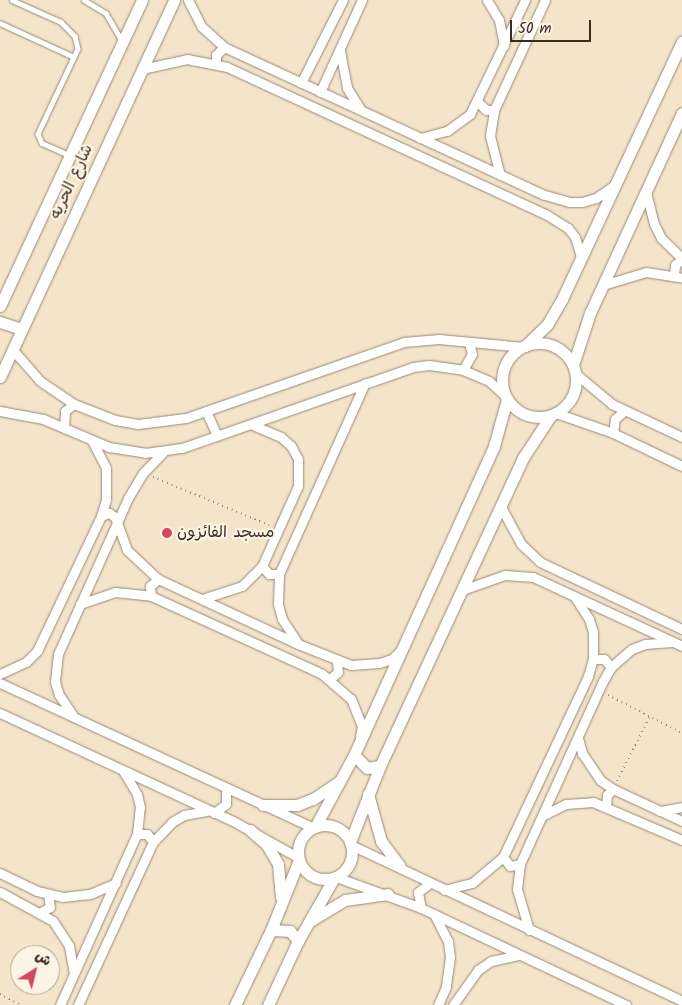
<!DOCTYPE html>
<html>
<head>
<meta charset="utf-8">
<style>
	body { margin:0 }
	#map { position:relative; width:682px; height:1005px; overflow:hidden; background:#f4e5ca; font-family:Kalam,"Playpen Sans Arabic",sans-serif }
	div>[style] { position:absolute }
	.path>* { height:2px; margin-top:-1px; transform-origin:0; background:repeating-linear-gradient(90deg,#988874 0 1px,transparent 0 5px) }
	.roads { filter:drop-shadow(0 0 1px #988874) drop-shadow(0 0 1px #988874) }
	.service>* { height:4.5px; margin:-2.25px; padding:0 2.25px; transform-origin:2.25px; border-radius:2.25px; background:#fff }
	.minor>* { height:9px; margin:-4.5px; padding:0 4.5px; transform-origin:4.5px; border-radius:4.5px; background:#fff }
	.tertiary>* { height:11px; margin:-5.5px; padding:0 5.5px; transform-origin:5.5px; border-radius:5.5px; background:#fff }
	.tertiary>.ring { margin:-5.5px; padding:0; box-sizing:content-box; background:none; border:11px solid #fff; border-radius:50% }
	.dots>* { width:14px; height:14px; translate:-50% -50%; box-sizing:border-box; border:2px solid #fcf5e5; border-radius:50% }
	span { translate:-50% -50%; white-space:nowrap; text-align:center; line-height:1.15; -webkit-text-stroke:4.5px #fcf5e5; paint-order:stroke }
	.street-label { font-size:16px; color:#3b2a1e }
	.poi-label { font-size:16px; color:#3b2a1e }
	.left { translate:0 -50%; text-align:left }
	.north { position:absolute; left:10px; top:945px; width:50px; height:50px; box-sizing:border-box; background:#fcf5e5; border:1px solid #afa495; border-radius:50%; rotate:36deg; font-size:14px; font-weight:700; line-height:20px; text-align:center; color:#3b2a1e }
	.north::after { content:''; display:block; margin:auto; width:18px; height:22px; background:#d1495b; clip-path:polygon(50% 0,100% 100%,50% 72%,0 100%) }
	.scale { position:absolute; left:510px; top:20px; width:81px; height:22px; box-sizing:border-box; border:2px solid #3b2a1e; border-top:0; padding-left:6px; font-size:15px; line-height:18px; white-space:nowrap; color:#3b2a1e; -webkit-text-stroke:4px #fcf5e5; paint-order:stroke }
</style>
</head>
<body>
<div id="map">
	<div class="path">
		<i style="left:153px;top:477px;width:126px;rotate:22.5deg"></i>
		<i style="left:608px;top:695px;width:83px;rotate:27.2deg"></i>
		<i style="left:617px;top:781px;width:73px;rotate:-63.1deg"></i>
		<i style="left:0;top:994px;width:24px;rotate:28deg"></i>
	</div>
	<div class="roads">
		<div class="service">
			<i style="left:12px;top:0;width:54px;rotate:24.2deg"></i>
			<i style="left:61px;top:22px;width:20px;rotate:45deg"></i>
			<i style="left:75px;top:36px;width:13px;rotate:77deg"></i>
			<i style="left:78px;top:49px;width:94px;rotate:115.2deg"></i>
			<i style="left:38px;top:134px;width:10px;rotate:66deg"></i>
			<i style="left:42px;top:143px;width:30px;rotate:24deg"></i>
			<i style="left:84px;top:0;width:26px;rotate:31deg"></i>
			<i style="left:106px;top:13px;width:30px;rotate:60deg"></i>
			<i style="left:0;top:23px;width:81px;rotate:24.7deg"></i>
		</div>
		<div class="minor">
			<i style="left:188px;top:0;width:30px;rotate:63deg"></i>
			<i style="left:202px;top:27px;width:30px;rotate:42deg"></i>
			<i style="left:224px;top:47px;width:353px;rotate:24.8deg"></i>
			<i style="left:545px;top:195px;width:25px;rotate:16deg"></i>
			<i style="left:569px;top:202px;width:13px"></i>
			<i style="left:582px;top:202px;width:15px;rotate:-16deg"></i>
			<i style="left:596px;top:198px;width:21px;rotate:-35deg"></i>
			<i style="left:487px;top:0;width:23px;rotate:59deg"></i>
			<i style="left:499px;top:20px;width:26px;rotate:79deg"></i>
			<i style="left:340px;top:51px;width:38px;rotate:79deg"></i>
			<i style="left:347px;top:88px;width:25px;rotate:58deg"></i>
			<i style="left:216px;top:63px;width:8px;rotate:-90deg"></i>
			<i style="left:216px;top:55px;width:11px;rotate:-45deg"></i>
			<i style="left:142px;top:69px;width:46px;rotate:-12.5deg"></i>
			<i style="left:187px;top:59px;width:41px;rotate:11.3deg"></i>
			<i style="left:227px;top:67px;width:353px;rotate:24.8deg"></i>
			<i style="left:547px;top:215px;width:25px;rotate:32deg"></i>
			<i style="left:568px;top:228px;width:11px;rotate:52deg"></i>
			<i style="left:575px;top:237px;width:21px;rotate:73deg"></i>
			<i style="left:301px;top:83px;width:93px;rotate:-63.2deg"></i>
			<i style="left:320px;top:92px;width:101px;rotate:-65.5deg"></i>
			<i style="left:478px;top:102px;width:11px;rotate:45deg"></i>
			<i style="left:486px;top:110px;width:8px"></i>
			<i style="left:420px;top:138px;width:28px;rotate:-15deg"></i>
			<i style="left:447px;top:131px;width:29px;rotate:-36deg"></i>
			<i style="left:470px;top:114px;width:127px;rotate:-64.2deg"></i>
			<i style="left:500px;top:175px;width:40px;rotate:-104.4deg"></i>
			<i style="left:490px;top:136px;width:26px;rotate:-81deg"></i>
			<i style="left:494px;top:110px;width:121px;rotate:-65.1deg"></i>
			<i style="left:646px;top:192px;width:33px;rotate:76deg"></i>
			<i style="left:654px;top:224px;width:16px;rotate:63deg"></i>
			<i style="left:661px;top:238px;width:29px;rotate:44deg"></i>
			<i style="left:674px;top:275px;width:10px;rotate:-84deg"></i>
			<i style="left:675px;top:265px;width:9px;rotate:-41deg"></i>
			<i style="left:603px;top:285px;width:45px;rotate:-16.8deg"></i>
			<i style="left:646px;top:272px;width:36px;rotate:9deg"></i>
			<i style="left:13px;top:350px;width:41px;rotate:48.9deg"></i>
			<i style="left:40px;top:381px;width:41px;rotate:34.1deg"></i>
			<i style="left:74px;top:404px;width:44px;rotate:21.3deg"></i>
			<i style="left:115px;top:420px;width:23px;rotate:10deg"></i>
			<i style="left:138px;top:424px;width:48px;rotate:-7.1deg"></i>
			<i style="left:186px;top:418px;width:231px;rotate:-19.2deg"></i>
			<i style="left:404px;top:342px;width:35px;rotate:-5deg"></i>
			<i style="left:439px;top:339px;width:85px;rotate:5.4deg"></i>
			<i style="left:463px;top:370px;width:18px;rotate:-61deg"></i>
			<i style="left:472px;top:354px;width:11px;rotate:-105deg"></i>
			<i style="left:576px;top:374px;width:47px;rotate:39.8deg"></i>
			<i style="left:612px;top:404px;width:77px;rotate:25.2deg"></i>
			<i style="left:0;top:411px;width:44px;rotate:10.5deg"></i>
			<i style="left:43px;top:419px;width:72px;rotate:23deg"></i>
			<i style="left:109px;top:447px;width:36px;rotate:9deg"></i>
			<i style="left:145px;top:453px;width:37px;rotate:-8deg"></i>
			<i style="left:182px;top:448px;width:245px;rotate:-19.3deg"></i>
			<i style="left:413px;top:367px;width:16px;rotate:-7deg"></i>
			<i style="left:429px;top:365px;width:34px;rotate:8deg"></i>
			<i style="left:463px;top:370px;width:28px;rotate:23deg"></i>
			<i style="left:489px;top:381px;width:25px;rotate:43deg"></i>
			<i style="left:206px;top:411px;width:27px;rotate:66deg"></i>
			<i style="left:556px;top:413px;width:60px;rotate:19.3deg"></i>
			<i style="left:613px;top:433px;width:76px;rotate:25.6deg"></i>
			<i style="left:64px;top:427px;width:16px;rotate:-86deg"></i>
			<i style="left:65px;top:411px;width:11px;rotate:-38deg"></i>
			<i style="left:613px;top:433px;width:14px;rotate:-82deg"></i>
			<i style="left:615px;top:419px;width:13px;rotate:-42deg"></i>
			<i style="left:501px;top:507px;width:42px;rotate:61.6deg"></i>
			<i style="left:521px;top:544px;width:26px;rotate:43deg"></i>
			<i style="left:540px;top:562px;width:157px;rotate:25.3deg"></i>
			<i style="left:101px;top:516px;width:9px;rotate:-21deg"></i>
			<i style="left:109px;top:513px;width:7px;rotate:34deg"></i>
			<i style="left:115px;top:517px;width:35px;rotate:70deg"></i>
			<i style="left:127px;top:550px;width:42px;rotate:43.1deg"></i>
			<i style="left:158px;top:579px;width:154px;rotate:24.9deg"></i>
			<i style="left:298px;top:644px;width:57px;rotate:21.6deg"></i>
			<i style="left:351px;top:665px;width:28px;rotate:-4deg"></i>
			<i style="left:379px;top:663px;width:14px;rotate:-17deg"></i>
			<i style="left:392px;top:659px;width:11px;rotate:-45deg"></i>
			<i style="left:262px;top:566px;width:11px;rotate:49deg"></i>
			<i style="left:269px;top:574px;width:10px"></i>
			<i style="left:462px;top:590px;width:46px;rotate:-19.2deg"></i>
			<i style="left:505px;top:575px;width:28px;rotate:4deg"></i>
			<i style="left:533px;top:577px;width:164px;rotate:24.8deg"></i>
			<i style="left:151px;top:596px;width:10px;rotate:-96deg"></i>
			<i style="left:150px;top:586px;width:11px;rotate:-41deg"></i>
			<i style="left:202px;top:599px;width:42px;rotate:-18deg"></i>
			<i style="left:242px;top:586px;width:28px;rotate:-45deg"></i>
			<i style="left:262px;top:566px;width:88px;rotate:-65.8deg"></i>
			<i style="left:298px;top:486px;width:27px;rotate:-90deg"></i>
			<i style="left:298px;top:459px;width:15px;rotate:-118deg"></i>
			<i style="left:291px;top:446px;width:13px;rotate:-138deg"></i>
			<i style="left:281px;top:437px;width:33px;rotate:-157deg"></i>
			<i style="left:80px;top:604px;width:37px;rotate:-19deg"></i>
			<i style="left:115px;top:592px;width:36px;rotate:6deg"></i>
			<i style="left:151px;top:596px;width:188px;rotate:24.5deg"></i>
			<i style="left:322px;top:674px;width:38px;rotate:41deg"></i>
			<i style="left:351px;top:699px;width:29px;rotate:68deg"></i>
			<i style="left:362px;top:726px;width:10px;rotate:101deg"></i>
			<i style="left:297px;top:642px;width:27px;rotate:-123deg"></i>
			<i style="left:282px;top:619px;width:16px;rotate:-105deg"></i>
			<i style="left:278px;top:604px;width:30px;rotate:-88deg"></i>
			<i style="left:279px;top:574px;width:209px;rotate:-65.8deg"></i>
			<i style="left:593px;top:659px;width:11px"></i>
			<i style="left:604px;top:659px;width:11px;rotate:49deg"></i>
			<i style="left:0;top:674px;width:29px;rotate:-25deg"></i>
			<i style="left:26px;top:662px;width:16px;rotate:-45deg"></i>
			<i style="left:37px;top:651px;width:149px;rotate:-64.6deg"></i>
			<i style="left:101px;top:516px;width:17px;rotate:-73deg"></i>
			<i style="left:106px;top:500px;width:32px;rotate:-90deg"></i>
			<i style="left:106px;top:468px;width:31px;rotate:-117deg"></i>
			<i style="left:331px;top:678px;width:9px;rotate:-41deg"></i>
			<i style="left:338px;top:672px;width:10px;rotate:-96deg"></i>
			<i style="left:0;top:683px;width:346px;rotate:24.8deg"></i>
			<i style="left:0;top:713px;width:257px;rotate:24.9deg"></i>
			<i style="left:233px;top:821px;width:76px;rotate:29.3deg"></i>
			<i style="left:72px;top:714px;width:23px;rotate:-124deg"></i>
			<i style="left:59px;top:695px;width:14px;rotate:-107deg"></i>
			<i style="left:55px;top:682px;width:28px;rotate:-84deg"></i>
			<i style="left:58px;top:654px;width:171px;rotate:-65.8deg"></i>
			<i style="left:128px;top:498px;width:29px;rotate:-59deg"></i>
			<i style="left:143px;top:473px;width:29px;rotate:-46deg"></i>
			<i style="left:578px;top:738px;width:16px;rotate:75deg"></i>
			<i style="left:582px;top:753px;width:32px;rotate:56deg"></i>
			<i style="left:600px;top:780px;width:16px;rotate:35deg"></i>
			<i style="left:613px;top:789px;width:76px;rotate:24.9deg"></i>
			<i style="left:606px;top:806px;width:11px;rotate:-85deg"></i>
			<i style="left:607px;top:795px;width:8px;rotate:-45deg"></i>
			<i style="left:660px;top:811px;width:22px;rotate:-10deg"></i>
			<i style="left:214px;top:813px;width:15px;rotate:-37deg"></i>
			<i style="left:226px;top:804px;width:15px;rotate:-90deg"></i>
			<i style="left:542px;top:816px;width:27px;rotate:-27deg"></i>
			<i style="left:566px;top:804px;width:27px;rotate:-4deg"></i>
			<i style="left:593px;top:802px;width:97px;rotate:23.1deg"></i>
			<i style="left:137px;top:834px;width:10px"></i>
			<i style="left:147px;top:834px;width:10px;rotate:53deg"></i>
			<i style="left:351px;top:845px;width:366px;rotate:25.2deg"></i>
			<i style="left:503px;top:857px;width:11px;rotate:52deg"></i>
			<i style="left:510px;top:866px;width:10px;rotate:-11deg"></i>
			<i style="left:0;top:873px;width:41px;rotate:25.9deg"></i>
			<i style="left:37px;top:891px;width:26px;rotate:13deg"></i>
			<i style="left:62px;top:897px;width:28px;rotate:-6deg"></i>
			<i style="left:90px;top:894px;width:28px;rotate:-23deg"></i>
			<i style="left:336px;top:877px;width:90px;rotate:20deg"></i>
			<i style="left:421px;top:908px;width:227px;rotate:25.3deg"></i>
			<i style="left:444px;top:890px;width:29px;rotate:-14deg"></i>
			<i style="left:472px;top:883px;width:40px;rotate:-40deg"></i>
			<i style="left:503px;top:857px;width:200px;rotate:-64.8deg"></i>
			<i style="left:588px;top:676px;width:18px;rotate:-74deg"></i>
			<i style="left:593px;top:659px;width:27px;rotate:-90deg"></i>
			<i style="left:593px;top:632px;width:14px;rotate:-107deg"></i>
			<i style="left:589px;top:619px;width:27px;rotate:-123deg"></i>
			<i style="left:0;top:892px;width:60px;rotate:28.7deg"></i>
			<i style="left:53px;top:921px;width:30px;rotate:57deg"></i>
			<i style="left:69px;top:946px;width:27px;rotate:80deg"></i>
			<i style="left:421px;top:908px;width:16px;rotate:-101deg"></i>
			<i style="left:418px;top:892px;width:15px;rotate:-37deg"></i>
			<i style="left:41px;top:912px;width:10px;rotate:-29deg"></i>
			<i style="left:50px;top:907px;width:12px;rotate:-99deg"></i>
			<i style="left:434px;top:914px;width:30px;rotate:63deg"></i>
			<i style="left:448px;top:941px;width:16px;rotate:83deg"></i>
			<i style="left:450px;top:957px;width:30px;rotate:98deg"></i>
			<i style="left:446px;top:987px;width:20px;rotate:114deg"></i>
			<i style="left:529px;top:930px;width:43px;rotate:-106.3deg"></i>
			<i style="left:517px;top:889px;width:25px;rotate:-83deg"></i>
			<i style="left:520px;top:864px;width:201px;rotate:-65.6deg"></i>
			<i style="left:603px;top:681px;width:16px;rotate:-60deg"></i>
			<i style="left:611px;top:667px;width:28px;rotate:-41deg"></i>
			<i style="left:632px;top:649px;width:14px;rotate:-21deg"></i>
			<i style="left:645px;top:644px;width:27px;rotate:-4deg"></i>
			<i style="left:60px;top:1005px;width:188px;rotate:-65.8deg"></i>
			<i style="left:137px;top:834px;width:27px;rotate:-84deg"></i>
			<i style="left:140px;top:807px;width:13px;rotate:-103deg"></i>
			<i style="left:137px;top:794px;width:26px;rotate:-121deg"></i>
			<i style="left:78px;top:1005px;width:179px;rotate:-65.3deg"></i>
			<i style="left:153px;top:842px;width:28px;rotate:-46deg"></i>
			<i style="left:172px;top:822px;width:14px;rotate:-30deg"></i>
			<i style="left:184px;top:815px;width:23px;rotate:-10deg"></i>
			<i style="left:453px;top:1005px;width:43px;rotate:-54.5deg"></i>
			<i style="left:478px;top:970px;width:16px;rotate:-35deg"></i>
			<i style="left:491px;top:961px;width:29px;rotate:-12deg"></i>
		</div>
		<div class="tertiary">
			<i style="left:0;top:306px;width:337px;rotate:-65.1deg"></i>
			<i style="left:0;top:322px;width:23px;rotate:18deg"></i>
			<i class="ring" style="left:502px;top:343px;width:63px;height:63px"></i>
			<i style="left:525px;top:346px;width:30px;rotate:-44deg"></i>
			<i style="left:547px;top:325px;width:30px;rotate:-60deg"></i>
			<i style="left:562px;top:299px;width:284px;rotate:-65deg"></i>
			<i style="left:573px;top:365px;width:55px;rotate:-71.9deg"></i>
			<i style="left:590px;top:313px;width:220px;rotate:-65.3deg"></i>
			<i style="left:0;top:377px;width:415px;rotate:-65.2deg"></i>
			<i style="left:354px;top:755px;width:18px;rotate:45deg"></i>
			<i style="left:367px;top:768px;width:13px;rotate:-9deg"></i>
			<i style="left:368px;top:794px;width:49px;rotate:74.5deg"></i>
			<i style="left:381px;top:841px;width:31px;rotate:53deg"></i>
			<i style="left:263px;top:805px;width:34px"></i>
			<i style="left:297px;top:805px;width:17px;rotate:-21deg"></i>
			<i style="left:313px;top:799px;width:30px;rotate:-34deg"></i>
			<i class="ring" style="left:298px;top:825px;width:43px;height:43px"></i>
			<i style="left:315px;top:827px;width:82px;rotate:-61.6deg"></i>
			<i style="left:354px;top:755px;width:339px;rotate:-65.6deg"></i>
			<i style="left:494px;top:446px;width:49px;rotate:-74.5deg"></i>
			<i style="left:250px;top:830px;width:23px;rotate:41deg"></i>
			<i style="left:267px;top:845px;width:22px;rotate:60deg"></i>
			<i style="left:278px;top:864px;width:33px;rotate:85deg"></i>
			<i style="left:350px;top:842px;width:82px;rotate:-68.5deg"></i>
			<i style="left:380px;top:766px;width:340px;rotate:-65.1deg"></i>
			<i style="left:523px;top:458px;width:51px;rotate:-56.9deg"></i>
			<i style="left:310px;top:921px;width:41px;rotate:-31deg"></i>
			<i style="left:345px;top:900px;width:43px;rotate:-7.9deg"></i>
			<i style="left:271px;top:930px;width:19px;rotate:3deg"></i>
			<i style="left:290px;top:931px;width:13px;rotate:51deg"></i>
			<i style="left:235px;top:1005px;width:83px;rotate:-64.4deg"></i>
			<i style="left:271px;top:930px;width:75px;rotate:-68.2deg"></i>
			<i style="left:268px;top:1005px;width:71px;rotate:-64.9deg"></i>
			<i style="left:298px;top:941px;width:73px;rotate:-60.3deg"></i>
		</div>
	</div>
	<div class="dots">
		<i style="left:167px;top:533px;background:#d1495b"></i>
	</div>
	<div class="street-label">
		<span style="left:72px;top:182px;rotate:-65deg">شارع الحريه</span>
	</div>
	<div class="poi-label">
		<span class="left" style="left:177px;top:533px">مسجد الفائزون</span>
	</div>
	<div class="north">ش</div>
	<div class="scale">50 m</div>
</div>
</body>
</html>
